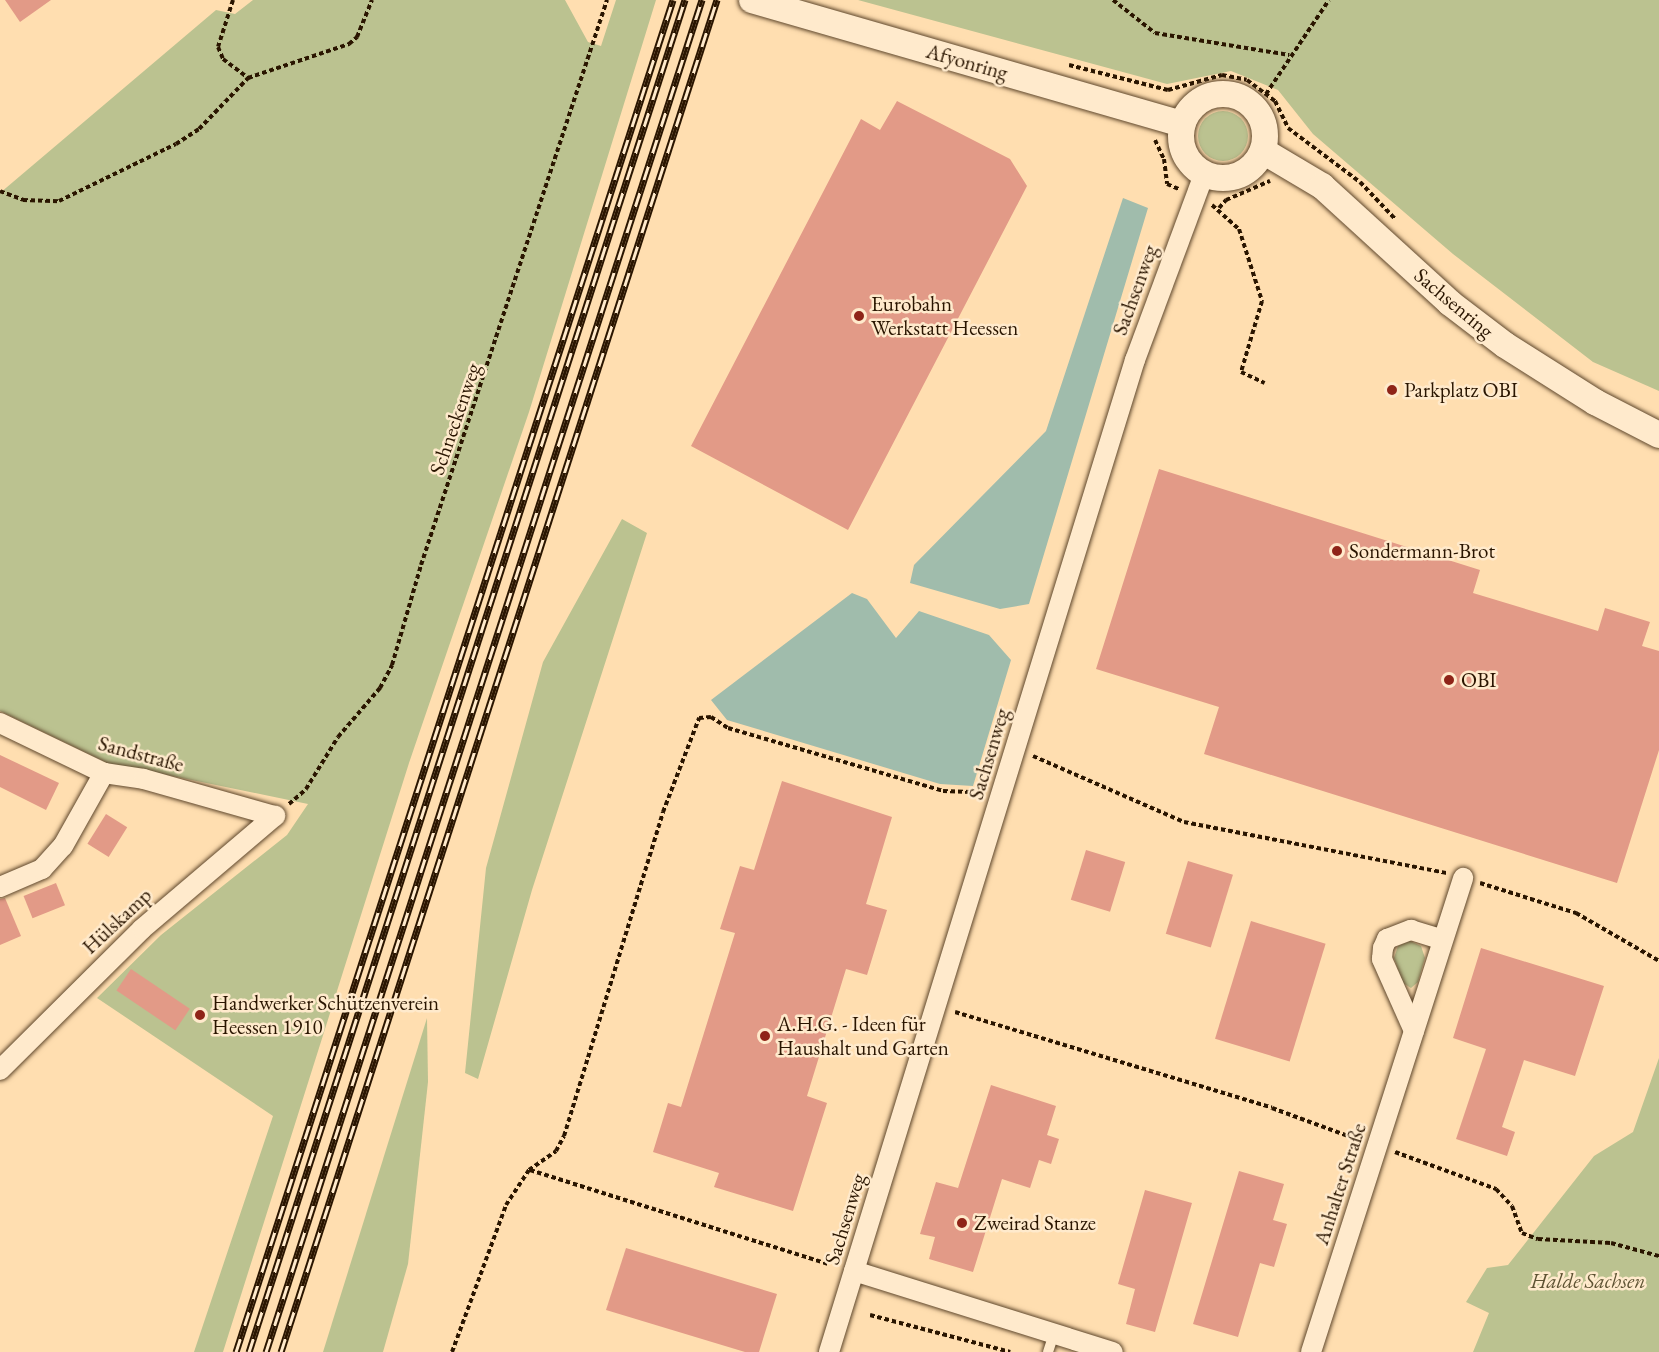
<!DOCTYPE html>
<html>
<head>
<meta charset="utf-8">
<style>
	body { margin:0 }
	#map { position:relative; width:1659px; height:1352px; overflow:hidden; background:#ffdeb0; font-family:"EB Garamond",serif }
	div>[style] { position:absolute }
	.green>* { inset:0; background:#bbc290 }
	.round { border-radius:50% }
	.water>* { inset:0; background:#a0bcac }
	.building>* { inset:0; background:#e29a87; transform-origin:0 0 }
	.path>* { height:4px; margin-top:-2px; transform-origin:0; background:repeating-linear-gradient(90deg,#2a1500 0 4.5px,transparent 0 7.5px) }
	.roads { filter:drop-shadow(0 0 2px #5f472c) drop-shadow(0 0 2px #5f472c) }
	.service>* { height:10px; margin:-5px; padding:0 5px; transform-origin:5px; border-radius:5px; background:#ffeacc }
	.minor>* { height:20px; margin:-10px; padding:0 10px; transform-origin:10px; border-radius:10px; background:#ffeacc }
	.tertiary>* { height:26px; margin:-13px; padding:0 13px; transform-origin:13px; border-radius:13px; background:#ffeacc }
	.tertiary>.ring { margin:-13px; padding:0; box-sizing:content-box; background:none; border:26px solid #ffeacc; border-radius:50% }
	.rail>* { height:7px; margin-top:-3.5px; transform-origin:0; background:repeating-linear-gradient(90deg,#ffeacc 0 14px,#2a1500 0 28px); box-sizing:border-box; border-block:2px solid #2a1500 }
	.dots>* { width:16px; height:16px; translate:-50% -50%; box-sizing:border-box; border:3px solid #ffeacc; border-radius:50% }
	span { translate:-50% -50%; white-space:nowrap; text-align:center; line-height:1.15; -webkit-text-stroke:5px #ffeacc; paint-order:stroke }
	.street-label { font-size:21px; color:#2a1500 }
	.poi-label { font-size:21px; color:#2a1500 }
	.left { translate:0 -50%; text-align:left }
	.park-label { font-size:21px; color:#5d5232; font-style:italic }
</style>
</head>
<body>
<div id="map">
	<div class="green">
		<i style="clip-path:polygon(253px 0,565px 0,588px 42px,601px 46px,616px 0,656px 0,529px 412px,409px 763px,223px 1352px,194px 1352px,273px 1116px,97px 998px,161px 935px,287px 835px,308px 804px,148px 771px,122px 770px,0 711px,0 193px,216px 10px,235px 14px)"></i>
		<i style="clip-path:polygon(858px 0,1659px 0,1659px 391px,1593px 362px,1453px 254px,1313px 134px,1278px 90px,1231px 71px,1167px 84px)"></i>
		<i class="round" style="left:1198px;top:111px;width:50px;height:50px"></i>
		<i style="clip-path:polygon(622px 519px,647px 533px,532px 890px,478px 1079px,465px 1073px,486px 868px,543px 662px)"></i>
		<i style="clip-path:polygon(1410px 941px,1421px 946px,1425px 958px,1418px 982px,1411px 988px,1403px 983px,1394px 958px,1398px 946px)"></i>
		<i style="clip-path:polygon(427px 1018px,428px 1082px,408px 1264px,383px 1352px,323px 1352px)"></i>
		<i style="clip-path:polygon(1659px 1058px,1659px 1352px,1473px 1352px,1489px 1313px,1466px 1302px,1487px 1268px,1508px 1265px,1594px 1156px,1633px 1132px)"></i>
	</div>
	<div class="water">
		<i style="clip-path:polygon(1123px 198px,1148px 208px,1029px 604px,1000px 609px,910px 583px,914px 565px,1046px 431px)"></i>
		<i style="clip-path:polygon(852px 593px,867px 599px,896px 638px,919px 611px,989px 635px,1011px 660px,973px 786px,940px 784px,727px 720px,711px 700px)"></i>
	</div>
	<div class="building">
		<i style="clip-path:polygon(5px 0,51px 0,20px 22px)"></i>
		<i style="clip-path:polygon(897px 101px,1010px 159px,1027px 186px,848px 530px,691px 446px,861px 119px,880px 130px)"></i>
		<i style="clip-path:polygon(1159px 469px,1480px 570px,1473px 593px,1598px 631px,1605px 608px,1650px 622px,1642px 646px,1659px 651px,1659px 750px,1617px 883px,1204px 754px,1219px 707px,1096px 669px)"></i>
		<i style="clip-path:polygon(0 755px,59px 783px,46px 810px,0 787px)"></i>
		<i style="clip-path:polygon(782px 781px,892px 817px,866px 904px,887px 910px,867px 975px,846px 969px,807px 1096px,827px 1103px,793px 1211px,714px 1187px,719px 1173px,653px 1152px,668px 1103px,681px 1107px,735px 933px,720px 929px,740px 866px,754px 870px)"></i>
		<i style="left:106px;top:814px;width:25px;height:35px;rotate:32deg"></i>
		<i style="left:1086px;top:850px;width:41px;height:52px;rotate:17deg"></i>
		<i style="left:1188px;top:861px;width:47px;height:76px;rotate:17deg"></i>
		<i style="left:56px;top:883px;width:24px;height:35px;rotate:68deg"></i>
		<i style="clip-path:polygon(5px 898px,21px 936px,0 945px,0 899px)"></i>
		<i style="left:1251px;top:921px;width:78px;height:123px;rotate:17deg"></i>
		<i style="clip-path:polygon(1481px 948px,1604px 986px,1575px 1076px,1524px 1060px,1502px 1127px,1515px 1132px,1507px 1156px,1456px 1139px,1486px 1049px,1453px 1038px)"></i>
		<i style="left:131px;top:969px;width:71px;height:26px;rotate:34deg"></i>
		<i style="clip-path:polygon(991px 1085px,1056px 1106px,1047px 1135px,1059px 1139px,1051px 1164px,1039px 1160px,1030px 1188px,1002px 1179px,973px 1272px,929px 1259px,935px 1237px,920px 1234px,936px 1182px,958px 1188px)"></i>
		<i style="clip-path:polygon(1239px 1171px,1284px 1184px,1273px 1220px,1287px 1224px,1274px 1267px,1260px 1263px,1238px 1337px,1193px 1324px)"></i>
		<i style="clip-path:polygon(1145px 1190px,1192px 1203px,1155px 1332px,1126px 1324px,1135px 1289px,1118px 1284px)"></i>
		<i style="clip-path:polygon(626px 1248px,777px 1294px,759px 1352px,745px 1352px,606px 1310px)"></i>
	</div>
	<div class="path">
		<i style="left:233px;top:0;width:49px;rotate:107.7deg"></i>
		<i style="left:218px;top:47px;width:13px;rotate:67deg"></i>
		<i style="left:223px;top:59px;width:31px;rotate:37deg"></i>
		<i style="left:1113px;top:0;width:53px;rotate:38.2deg"></i>
		<i style="left:1155px;top:33px;width:136px;rotate:9.3deg"></i>
		<i style="left:1069px;top:65px;width:102px;rotate:14.2deg"></i>
		<i style="left:1168px;top:90px;width:56px;rotate:-15.5deg"></i>
		<i style="left:1222px;top:75px;width:25px;rotate:11deg"></i>
		<i style="left:1247px;top:80px;width:35px;rotate:37deg"></i>
		<i style="left:1275px;top:101px;width:30px;rotate:64deg"></i>
		<i style="left:1288px;top:128px;width:90px;rotate:36.9deg"></i>
		<i style="left:1360px;top:182px;width:52px;rotate:46.5deg"></i>
		<i style="left:1266px;top:94px;width:113px;rotate:-56.2deg"></i>
		<i style="left:1155px;top:140px;width:21px;rotate:65deg"></i>
		<i style="left:1164px;top:159px;width:25px;rotate:83deg"></i>
		<i style="left:1167px;top:184px;width:13px;rotate:23deg"></i>
		<i style="left:0;top:191px;width:25px;rotate:21deg"></i>
		<i style="left:23px;top:200px;width:36px;rotate:2deg"></i>
		<i style="left:59px;top:201px;width:130px;rotate:-26deg"></i>
		<i style="left:176px;top:144px;width:27px;rotate:-33deg"></i>
		<i style="left:199px;top:129px;width:71px;rotate:-46.1deg"></i>
		<i style="left:248px;top:78px;width:107px;rotate:-18.6deg"></i>
		<i style="left:349px;top:44px;width:11px;rotate:-41deg"></i>
		<i style="left:357px;top:37px;width:40px;rotate:-68deg"></i>
		<i style="left:1212px;top:205px;width:36px;rotate:42deg"></i>
		<i style="left:1239px;top:229px;width:76px;rotate:72.3deg"></i>
		<i style="left:1262px;top:301px;width:74px;rotate:106.5deg"></i>
		<i style="left:1241px;top:372px;width:26px;rotate:25deg"></i>
		<i style="left:1219px;top:208px;width:11px;rotate:-49deg"></i>
		<i style="left:1226px;top:200px;width:48px;rotate:-23.4deg"></i>
		<i style="left:1033px;top:756px;width:165px;rotate:23.6deg"></i>
		<i style="left:1184px;top:822px;width:268px;rotate:11deg"></i>
		<i style="left:289px;top:804px;width:23px;rotate:-41deg"></i>
		<i style="left:306px;top:789px;width:61px;rotate:-58.4deg"></i>
		<i style="left:338px;top:737px;width:65px;rotate:-49.4deg"></i>
		<i style="left:380px;top:688px;width:26px;rotate:-62deg"></i>
		<i style="left:392px;top:665px;width:104px;rotate:-73.8deg"></i>
		<i style="left:421px;top:565px;width:595px;rotate:-71.78deg"></i>
		<i style="left:1480px;top:883px;width:101px;rotate:17.4deg"></i>
		<i style="left:1576px;top:913px;width:96px;rotate:30deg"></i>
		<i style="left:955px;top:1012px;width:331px;rotate:16.8deg"></i>
		<i style="left:1272px;top:1108px;width:93px;rotate:20.2deg"></i>
		<i style="left:1395px;top:1152px;width:108px;rotate:20.1deg"></i>
		<i style="left:1496px;top:1189px;width:23px;rotate:47deg"></i>
		<i style="left:1512px;top:1206px;width:29px;rotate:70deg"></i>
		<i style="left:1522px;top:1233px;width:17px;rotate:21deg"></i>
		<i style="left:1538px;top:1239px;width:73px;rotate:3.1deg"></i>
		<i style="left:1611px;top:1243px;width:50px;rotate:15.2deg"></i>
		<i style="left:530px;top:1170px;width:313px;rotate:17.5deg"></i>
		<i style="left:870px;top:1315px;width:145px;rotate:14.8deg"></i>
		<i style="left:452px;top:1352px;width:157px;rotate:-69.8deg"></i>
		<i style="left:506px;top:1205px;width:42px;rotate:-56.7deg"></i>
		<i style="left:529px;top:1170px;width:33px;rotate:-35deg"></i>
		<i style="left:556px;top:1151px;width:17px;rotate:-62deg"></i>
		<i style="left:564px;top:1136px;width:339px;rotate:-73deg"></i>
		<i style="left:663px;top:812px;width:101px;rotate:-69deg"></i>
		<i style="left:699px;top:718px;width:12px;rotate:-5deg"></i>
		<i style="left:711px;top:717px;width:20px;rotate:33deg"></i>
		<i style="left:728px;top:728px;width:224px;rotate:16.3deg"></i>
		<i style="left:943px;top:791px;width:35px;rotate:2deg"></i>
	</div>
	<div class="roads">
		<div class="service">
			<i style="left:1048px;top:1352px;width:19px;rotate:-72deg"></i>
		</div>
		<div class="minor">
			<i style="left:0;top:723px;width:115px;rotate:25.7deg"></i>
			<i style="left:104px;top:773px;width:40px;rotate:8.5deg"></i>
			<i style="left:144px;top:779px;width:136px;rotate:15.8deg"></i>
			<i style="left:0;top:887px;width:46px;rotate:-23.2deg"></i>
			<i style="left:42px;top:869px;width:31px;rotate:-48deg"></i>
			<i style="left:63px;top:846px;width:84px;rotate:-60.7deg"></i>
			<i style="left:1414px;top:1031px;width:79px;rotate:-114deg"></i>
			<i style="left:1382px;top:959px;width:11px;rotate:-85deg"></i>
			<i style="left:1383px;top:948px;width:10px;rotate:-66deg"></i>
			<i style="left:1387px;top:939px;width:26px;rotate:-21deg"></i>
			<i style="left:1411px;top:930px;width:31px;rotate:17deg"></i>
			<i style="left:0;top:1070px;width:200px;rotate:-44.8deg"></i>
			<i style="left:142px;top:929px;width:175px;rotate:-40.4deg"></i>
			<i style="left:854px;top:1271px;width:271px;rotate:17.4deg"></i>
			<i style="left:829px;top:1352px;width:1038px;rotate:-72.86deg"></i>
			<i style="left:1135px;top:360px;width:198px;rotate:-69.6deg"></i>
			<i style="left:1311px;top:1352px;width:498px;rotate:-72.2deg"></i>
		</div>
		<div class="tertiary">
			<i style="left:752px;top:0;width:448px;rotate:16.1deg"></i>
			<i class="ring" style="left:1181px;top:94px;width:58px;height:58px"></i>
			<i style="left:1263px;top:151px;width:69px;rotate:30.7deg"></i>
			<i style="left:1322px;top:186px;width:173px;rotate:42.4deg"></i>
			<i style="left:1450px;top:303px;width:69px;rotate:37.4deg"></i>
			<i style="left:1505px;top:345px;width:107px;rotate:32.3deg"></i>
			<i style="left:1595px;top:402px;width:72px;rotate:27.3deg"></i>
		</div>
	</div>
	<div class="rail">
		<i style="left:236px;top:1352px;width:1421px;rotate:-72.09deg"></i>
		<i style="left:249px;top:1352px;width:1421px;rotate:-72.13deg"></i>
		<i style="left:266px;top:1352px;width:1421px;rotate:-72.13deg"></i>
		<i style="left:281px;top:1352px;width:1421px;rotate:-72.13deg"></i>
	</div>
	<div class="dots">
		<i style="left:859px;top:316px;background:#8f2418"></i>
		<i style="left:1392px;top:390px;background:#8f2418"></i>
		<i style="left:1337px;top:551px;background:#8f2418"></i>
		<i style="left:1449px;top:680px;background:#8f2418"></i>
		<i style="left:200px;top:1015px;background:#8f2418"></i>
		<i style="left:765px;top:1036px;background:#8f2418"></i>
		<i style="left:962px;top:1223px;background:#8f2418"></i>
	</div>
	<div class="street-label">
		<span style="left:967px;top:62px;rotate:16deg">Afyonring</span>
		<span style="left:1135px;top:290px;rotate:-70deg">Sachsenweg</span>
		<span style="left:1454px;top:303px;rotate:40deg">Sachsenring</span>
		<span style="left:455px;top:419px;rotate:-71deg">Schneckenweg</span>
		<span style="left:141px;top:754px;rotate:15deg">Sandstraße</span>
		<span style="left:989px;top:754px;rotate:-73deg">Sachsenweg</span>
		<span style="left:117px;top:921px;rotate:-43deg">Hülskamp</span>
		<span style="left:1340px;top:1184px;rotate:-72deg">Anhalter Straße</span>
		<span style="left:845px;top:1219px;rotate:-73deg">Sachsenweg</span>
	</div>
	<div class="poi-label">
		<span class="left" style="left:871px;top:316px">Eurobahn<br>Werkstatt Heessen</span>
		<span class="left" style="left:1404px;top:390px">Parkplatz OBI</span>
		<span class="left" style="left:1349px;top:551px">Sondermann-Brot</span>
		<span class="left" style="left:1461px;top:680px">OBI</span>
		<span class="left" style="left:212px;top:1015px">Handwerker Schützenverein<br>Heessen 1910</span>
		<span class="left" style="left:777px;top:1036px">A.H.G. - Ideen für<br>Haushalt und Garten</span>
		<span class="left" style="left:974px;top:1223px">Zweirad Stanze</span>
	</div>
	<div class="park-label">
		<span style="left:1588px;top:1281px">Halde Sachsen</span>
	</div>
</div>
</body>
</html>
